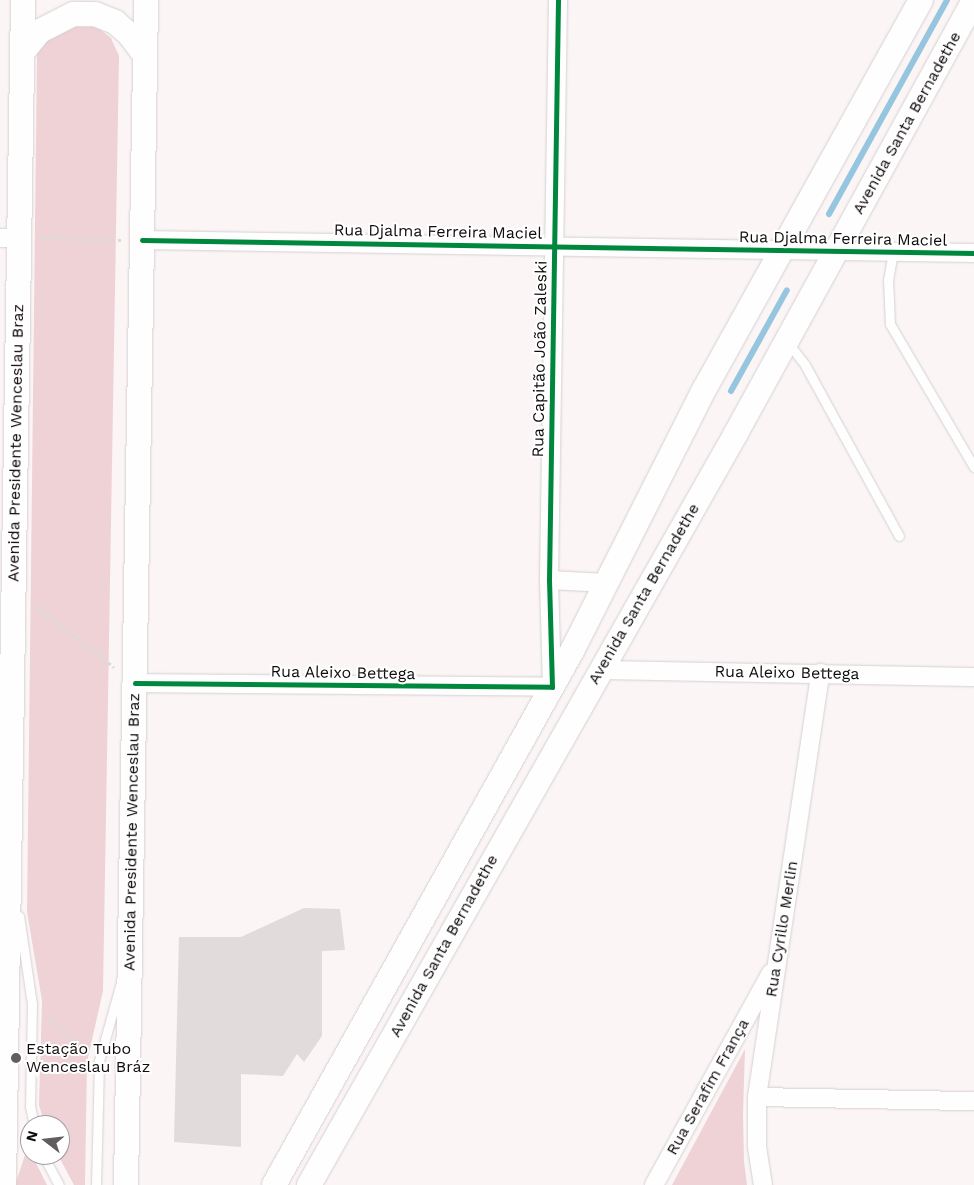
<!DOCTYPE html>
<html>
<head>
<meta charset="utf-8">
<style>
	body { margin:0 }
	#map { position:relative; width:974px; height:1185px; overflow:hidden; background:#fbf5f6; font-family:"Work Sans",sans-serif }
	div>[style] { position:absolute }
	.green>* { inset:0; background:#efd2d6 }
	.stream>* { height:6px; margin:-3px; padding:0 3px; transform-origin:3px; border-radius:3px; background:#96c6df }
	.building>* { inset:0; background:#e1dbdc }
	.path>* { height:3px; margin-top:-1.5px; transform-origin:0; background:repeating-linear-gradient(90deg,#dbd9d9 0 4px,transparent 0 6.5px) }
	.roads { filter:drop-shadow(0 0 1px #d6d0d1) drop-shadow(0 0 1px #d6d0d1) }
	.lane>* { height:9px; margin:-4.5px; padding:0 4.5px; transform-origin:4.5px; border-radius:4.5px; background:#fefefe }
	.street>* { height:18px; margin:-9px; padding:0 9px; transform-origin:9px; border-radius:9px; background:#fefefe }
	.secondary>* { height:24px; margin:-12px; padding:0 12px; transform-origin:12px; border-radius:12px; background:#fefefe }
	.cycleway>* { height:5px; margin:-2.5px; padding:0 2.5px; transform-origin:2.5px; border-radius:2.5px; background:#00873e }
	.dots>* { width:14px; height:14px; translate:-50% -50%; box-sizing:border-box; border:2px solid #fff; border-radius:50% }
	span { translate:-50% -50%; white-space:nowrap; text-align:center; line-height:1.15; -webkit-text-stroke:4px #fff; paint-order:stroke }
	.street-label { font-size:16px; color:#100b0c }
	.poi-label { font-size:16px; color:#100b0c }
	.left { translate:0 -50%; text-align:left }
	.north { position:absolute; left:20px; top:1115px; width:50px; height:50px; box-sizing:border-box; background:#fff; border:1px solid #9f9d9e; border-radius:50%; rotate:286deg; font-size:14px; font-weight:700; line-height:20px; text-align:center; color:#100b0c }
	.north::after { content:''; display:block; margin:auto; width:18px; height:22px; background:#625d5e; clip-path:polygon(50% 0,100% 100%,50% 72%,0 100%) }
</style>
</head>
<body>
<div id="map">
	<div class="green">
		<i style="clip-path:polygon(67px 27px,97px 27px,111px 38px,119px 56px,103px 991px,87px 1062px,85px 1185px,74px 1185px,58px 1155px,60px 1155px,60px 1125px,45px 1125px,39px 1105px,42px 1001px,27px 912px,37px 53px,46px 36px)"></i>
		<i style="clip-path:polygon(745px 1049px,743px 1114px,744px 1161px,747px 1185px,672px 1185px)"></i>
		<i style="clip-path:polygon(28px 1146px,30px 1155px,32px 1155px,47px 1185px,15px 1185px)"></i>
	</div>
	<div class="stream">
		<i style="left:829px;top:214px;width:244px;rotate:-61.1deg"></i>
		<i style="left:731px;top:391px;width:115px;rotate:-61deg"></i>
	</div>
	<div class="building">
		<i style="clip-path:polygon(304px 908px,340px 909px,345px 950px,322px 951px,322px 1036px,304px 1062px,297px 1054px,283px 1076px,241px 1074px,241px 1147px,174px 1142px,179px 937px,241px 937px)"></i>
	</div>
	<div class="path">
		<i style="left:40px;top:238px;width:81px;rotate:1.4deg"></i>
		<i style="left:36px;top:606px;width:99px;rotate:38deg"></i>
		<i style="left:47px;top:1017px;width:54px;rotate:40.5deg"></i>
	</div>
	<div class="roads">
		<div class="lane">
			<i style="left:893px;top:252px;width:28px;rotate:100deg"></i>
			<i style="left:888px;top:280px;width:44px;rotate:87.4deg"></i>
			<i style="left:890px;top:324px;width:166px;rotate:59.6deg"></i>
			<i style="left:788px;top:343px;width:28px;rotate:52deg"></i>
			<i style="left:805px;top:365px;width:195px;rotate:61.2deg"></i>
			<i style="left:19px;top:916px;width:89px;rotate:81.6deg"></i>
			<i style="left:32px;top:1004px;width:102px;rotate:91.1deg"></i>
			<i style="left:30px;top:1106px;width:19px;rotate:78deg"></i>
			<i style="left:43px;top:1155px;width:34px;rotate:62deg"></i>
			<i style="left:96px;top:1185px;width:124px;rotate:-88.6deg"></i>
			<i style="left:99px;top:1061px;width:78px;rotate:-74.4deg"></i>
		</div>
		<div class="street">
			<i style="left:0;top:238px;width:19px"></i>
			<i style="left:142px;top:240px;width:832px;rotate:0.9deg"></i>
			<i style="left:549px;top:580px;width:58px;rotate:3deg"></i>
			<i style="left:600px;top:670px;width:374px;rotate:1.1deg"></i>
			<i style="left:135px;top:683px;width:417px;rotate:0.5deg"></i>
			<i style="left:552px;top:687px;width:107px;rotate:-91.6deg"></i>
			<i style="left:549px;top:580px;width:580px;rotate:-89.11deg"></i>
			<i style="left:757px;top:1097px;width:217px;rotate:1.1deg"></i>
			<i style="left:654px;top:1185px;width:242px;rotate:-61.1deg"></i>
			<i style="left:763px;top:1185px;width:39px;rotate:-99deg"></i>
			<i style="left:757px;top:1146px;width:49px;rotate:-90deg"></i>
			<i style="left:757px;top:1097px;width:429px;rotate:-81.5deg"></i>
		</div>
		<div class="secondary">
			<i style="left:22px;top:53px;width:28px;rotate:-51deg"></i>
			<i style="left:40px;top:31px;width:38px;rotate:-27deg"></i>
			<i style="left:74px;top:14px;width:21px"></i>
			<i style="left:95px;top:14px;width:22px;rotate:22deg"></i>
			<i style="left:115px;top:22px;width:18px;rotate:41deg"></i>
			<i style="left:129px;top:34px;width:26px;rotate:53deg"></i>
			<i style="left:4px;top:1185px;width:1185px;rotate:-89.08deg"></i>
			<i style="left:126px;top:1185px;width:1185px;rotate:-89.03deg"></i>
			<i style="left:274px;top:1185px;width:612px;rotate:-60.84deg"></i>
			<i style="left:572px;top:651px;width:295px;rotate:-63.2deg"></i>
			<i style="left:705px;top:388px;width:444px;rotate:-60.9deg"></i>
			<i style="left:309px;top:1185px;width:863px;rotate:-60.4deg"></i>
			<i style="left:735px;top:435px;width:495px;rotate:-61.2deg"></i>
		</div>
	</div>
	<div class="cycleway">
		<i style="left:142px;top:240px;width:832px;rotate:0.9deg"></i>
		<i style="left:135px;top:683px;width:417px;rotate:0.5deg"></i>
		<i style="left:552px;top:687px;width:107px;rotate:-91.6deg"></i>
		<i style="left:549px;top:580px;width:580px;rotate:-89.11deg"></i>
	</div>
	<div class="dots">
		<i style="left:16px;top:1058px;background:#625d5e"></i>
	</div>
	<div class="street-label">
		<span style="left:907px;top:123px;rotate:-61deg">Avenida Santa Bernadethe</span>
		<span style="left:438px;top:232px;rotate:1deg">Rua Djalma Ferreira Maciel</span>
		<span style="left:843px;top:239px;rotate:1deg">Rua Djalma Ferreira Maciel</span>
		<span style="left:540px;top:359px;rotate:-89deg">Rua Capitão João Zaleski</span>
		<span style="left:16px;top:443px;rotate:-89deg">Avenida Presidente Wenceslau Braz</span>
		<span style="left:644px;top:594px;rotate:-60deg">Avenida Santa Bernadethe</span>
		<span style="left:343px;top:673px;rotate:1deg">Rua Aleixo Bettega</span>
		<span style="left:787px;top:673px;rotate:1deg">Rua Aleixo Bettega</span>
		<span style="left:132px;top:832px;rotate:-89deg">Avenida Presidente Wenceslau Braz</span>
		<span style="left:782px;top:929px;rotate:-81deg">Rua Cyrillo Merlin</span>
		<span style="left:444px;top:946px;rotate:-61deg">Avenida Santa Bernadethe</span>
		<span style="left:708px;top:1087px;rotate:-61deg">Rua Serafim França</span>
	</div>
	<div class="poi-label">
		<span class="left" style="left:26px;top:1058px">Estação Tubo<br>Wenceslau Bráz</span>
	</div>
	<div class="north">N</div>
</div>
</body>
</html>
